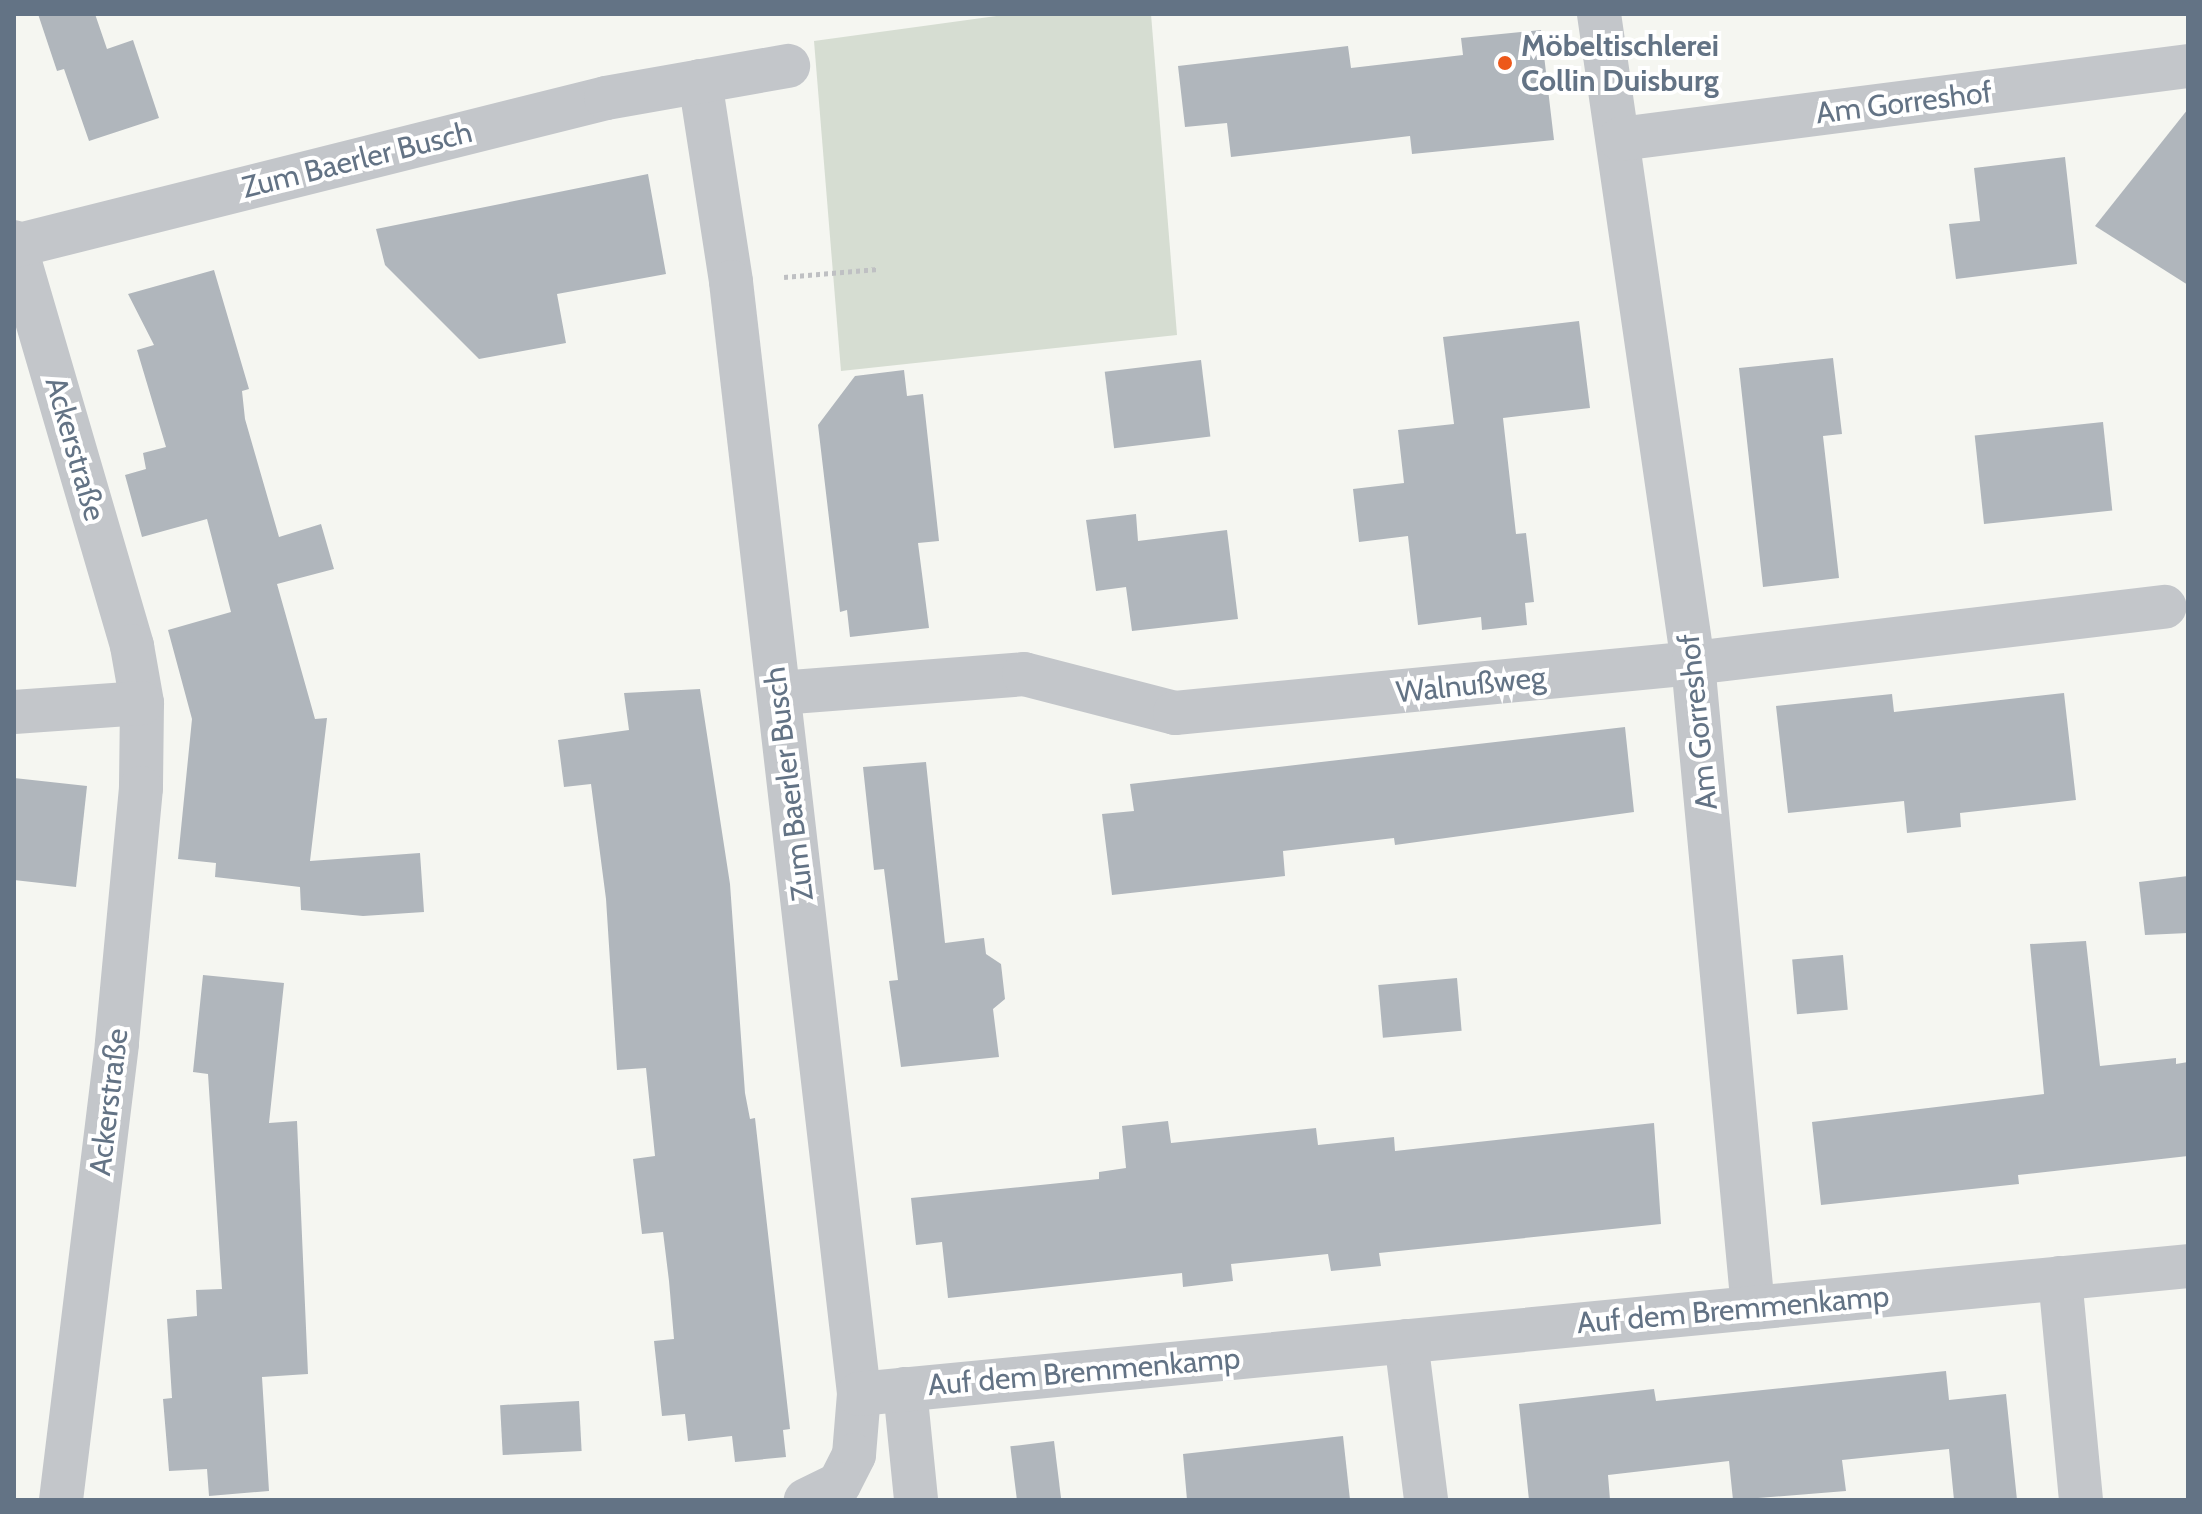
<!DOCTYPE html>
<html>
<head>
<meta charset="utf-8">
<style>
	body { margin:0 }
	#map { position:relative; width:2202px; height:1514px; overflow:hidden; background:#f5f6f1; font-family:Cabin,sans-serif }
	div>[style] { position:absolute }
	.green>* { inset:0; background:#d6ddd2 }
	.building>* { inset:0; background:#b0b6bc; transform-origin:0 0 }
	.path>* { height:5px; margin-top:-2.5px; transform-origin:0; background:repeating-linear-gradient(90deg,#bfc0c3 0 4px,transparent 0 8px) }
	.minor>* { height:44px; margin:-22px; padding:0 22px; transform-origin:22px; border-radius:22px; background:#c3c6ca }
	.dots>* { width:22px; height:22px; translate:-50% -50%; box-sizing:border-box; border:4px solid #fff; border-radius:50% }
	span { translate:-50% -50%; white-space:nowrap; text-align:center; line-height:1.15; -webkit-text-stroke:8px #fff; paint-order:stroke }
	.poi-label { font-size:30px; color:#637385; font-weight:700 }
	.left { translate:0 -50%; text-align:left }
	.street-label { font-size:30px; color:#637385 }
	.frame { position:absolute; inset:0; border:16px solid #637385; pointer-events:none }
</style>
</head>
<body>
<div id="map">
	<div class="green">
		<i style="clip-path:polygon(1011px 14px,1151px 14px,1177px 335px,841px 371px,814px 41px)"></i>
	</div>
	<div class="building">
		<i style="clip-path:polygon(38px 14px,95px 14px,107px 49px,133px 40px,159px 118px,89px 141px,64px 69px,57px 71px)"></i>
		<i style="clip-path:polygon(1541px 30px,1554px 140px,1412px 154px,1410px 136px,1231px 157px,1227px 123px,1185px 127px,1178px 66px,1348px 46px,1351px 68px,1463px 55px,1461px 38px)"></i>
		<i style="clip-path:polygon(2188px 109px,2188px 285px,2095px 226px)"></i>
		<i style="clip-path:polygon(2065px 157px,2077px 264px,1956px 279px,1949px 224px,1980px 221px,1974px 168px)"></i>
		<i style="clip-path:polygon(648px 174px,666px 274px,557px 294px,566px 343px,479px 359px,385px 265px,376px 229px)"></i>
		<i style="clip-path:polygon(214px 270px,249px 389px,242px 391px,245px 419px,279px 537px,321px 524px,334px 569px,277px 584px,315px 719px,327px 718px,310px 861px,420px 853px,424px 912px,363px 916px,301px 910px,300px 887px,215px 877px,216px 863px,178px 859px,192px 719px,168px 630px,231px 612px,207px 519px,142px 537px,125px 475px,146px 469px,143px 453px,166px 447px,137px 350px,154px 345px,128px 294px)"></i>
		<i style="clip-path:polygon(1579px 321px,1590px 408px,1503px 418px,1516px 534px,1526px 533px,1534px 602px,1525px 603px,1527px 625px,1482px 630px,1481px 617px,1418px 625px,1408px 536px,1359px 542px,1353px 489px,1404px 483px,1398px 430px,1454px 424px,1443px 337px)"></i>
		<i style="clip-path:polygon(1833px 358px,1842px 434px,1823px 436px,1839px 578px,1763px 587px,1739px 368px)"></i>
		<i style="left:1201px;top:360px;width:77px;height:97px;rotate:83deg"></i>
		<i style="clip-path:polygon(904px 370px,907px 396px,923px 394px,939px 541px,918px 543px,929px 628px,850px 637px,847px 610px,840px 612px,818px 425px,855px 376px)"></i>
		<i style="left:2103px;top:422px;width:89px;height:129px;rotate:84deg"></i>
		<i style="clip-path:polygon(1136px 514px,1138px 541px,1227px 530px,1238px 619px,1132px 631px,1126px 587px,1096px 591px,1086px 520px)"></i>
		<i style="clip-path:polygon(700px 689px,730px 884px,745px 1093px,750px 1119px,755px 1118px,790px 1429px,783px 1430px,786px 1457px,735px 1462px,732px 1436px,688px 1441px,685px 1414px,662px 1416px,654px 1341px,674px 1339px,669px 1281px,663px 1232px,642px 1234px,633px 1159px,655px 1156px,646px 1068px,617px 1070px,606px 899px,591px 784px,564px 787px,558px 740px,629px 730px,624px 693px)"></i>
		<i style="clip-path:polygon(2064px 693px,2076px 800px,1960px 813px,1961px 827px,1907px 833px,1904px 801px,1788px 813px,1776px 706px,1892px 694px,1894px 712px)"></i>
		<i style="clip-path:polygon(1625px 727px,1634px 812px,1395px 845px,1394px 838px,1283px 851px,1285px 876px,1112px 895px,1102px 814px,1134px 811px,1130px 784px)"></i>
		<i style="clip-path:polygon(926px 762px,945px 943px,984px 938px,986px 954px,1001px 964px,1005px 999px,993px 1009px,999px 1057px,901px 1067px,889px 981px,898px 980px,884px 869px,874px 870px,863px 767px)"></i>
		<i style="clip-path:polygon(14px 778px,87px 786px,76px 887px,14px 880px)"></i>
		<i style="clip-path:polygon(2188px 876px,2188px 933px,2145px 935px,2139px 882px)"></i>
		<i style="clip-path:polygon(2086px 941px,2100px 1066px,2176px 1058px,2176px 1064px,2188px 1062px,2188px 1156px,2018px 1175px,2019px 1184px,1821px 1205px,1812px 1122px,2044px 1094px,2030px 944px)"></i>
		<i style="left:1843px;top:955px;width:55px;height:51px;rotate:85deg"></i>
		<i style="clip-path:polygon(203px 975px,284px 983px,269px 1123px,297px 1121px,308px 1374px,262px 1377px,269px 1491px,209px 1496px,207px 1469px,169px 1471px,163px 1399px,172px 1398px,167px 1319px,197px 1316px,196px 1290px,222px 1289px,208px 1074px,193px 1072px)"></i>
		<i style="left:1457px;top:978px;width:53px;height:79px;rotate:85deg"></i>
		<i style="clip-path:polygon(1168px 1121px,1171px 1143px,1316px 1128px,1318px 1145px,1394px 1137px,1395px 1151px,1654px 1123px,1661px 1224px,1379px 1253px,1381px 1266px,1331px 1271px,1328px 1254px,1231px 1264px,1233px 1281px,1183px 1287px,1182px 1273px,948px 1298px,942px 1242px,916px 1245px,911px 1198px,1099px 1179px,1099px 1172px,1126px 1168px,1122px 1126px)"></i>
		<i style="clip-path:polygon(1946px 1371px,1949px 1400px,2006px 1394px,2017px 1500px,1954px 1500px,1949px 1449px,1842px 1460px,1846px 1491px,1733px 1500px,1729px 1461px,1608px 1475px,1610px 1500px,1529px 1500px,1519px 1404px,1654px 1389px,1656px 1401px)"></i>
		<i style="left:579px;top:1401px;width:50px;height:79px;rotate:87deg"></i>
		<i style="clip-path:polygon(1343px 1436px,1350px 1500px,1187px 1500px,1183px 1454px)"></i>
		<i style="left:1054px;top:1441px;width:59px;height:44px;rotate:83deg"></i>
	</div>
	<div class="path">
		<i style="left:784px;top:277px;width:94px;rotate:-4.9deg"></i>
	</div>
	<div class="minor">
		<i style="left:1599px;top:14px;width:656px;rotate:81.76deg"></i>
		<i style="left:1693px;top:663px;width:648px;rotate:84.69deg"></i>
		<i style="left:700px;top:81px;width:203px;rotate:81.2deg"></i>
		<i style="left:731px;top:282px;width:1119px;rotate:83.43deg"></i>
		<i style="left:859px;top:1394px;width:61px;rotate:94.7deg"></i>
		<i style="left:854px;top:1455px;width:33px;rotate:117deg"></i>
		<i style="left:839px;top:1484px;width:37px;rotate:154deg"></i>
		<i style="left:1620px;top:139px;width:573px;rotate:-7.32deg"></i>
		<i style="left:14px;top:242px;width:421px;rotate:73.7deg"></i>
		<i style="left:132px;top:646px;width:58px;rotate:80deg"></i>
		<i style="left:142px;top:703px;width:85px;rotate:90.7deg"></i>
		<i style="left:141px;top:788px;width:257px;rotate:95.4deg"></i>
		<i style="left:117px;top:1044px;width:459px;rotate:97deg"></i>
		<i style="left:15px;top:246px;width:609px;rotate:-14.06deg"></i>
		<i style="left:606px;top:98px;width:185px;rotate:-10deg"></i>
		<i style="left:779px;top:693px;width:246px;rotate:-4.4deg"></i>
		<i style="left:1024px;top:674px;width:156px;rotate:14.5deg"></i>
		<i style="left:1175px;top:713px;width:520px;rotate:-5.51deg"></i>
		<i style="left:1693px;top:663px;width:475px;rotate:-6.8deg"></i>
		<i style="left:14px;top:712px;width:128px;rotate:-4deg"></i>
		<i style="left:2060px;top:1278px;width:223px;rotate:84.6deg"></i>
		<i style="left:1406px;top:1341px;width:160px;rotate:82.8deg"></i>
		<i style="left:905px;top:1389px;width:112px;rotate:84.3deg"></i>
		<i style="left:859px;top:1394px;width:1335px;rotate:-5.5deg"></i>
	</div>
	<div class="dots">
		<i style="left:1505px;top:63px;background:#ed581a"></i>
	</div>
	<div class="poi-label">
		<span class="left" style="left:1521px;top:63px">Möbeltischlerei<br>Collin Duisburg</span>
	</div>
	<div class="street-label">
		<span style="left:1904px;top:103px;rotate:-7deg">Am Gorreshof</span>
		<span style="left:357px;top:160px;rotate:-14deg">Zum Baerler Busch</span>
		<span style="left:75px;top:449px;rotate:74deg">Ackerstraße</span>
		<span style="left:1471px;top:685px;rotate:-6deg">Walnußweg</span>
		<span style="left:1698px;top:722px;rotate:-96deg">Am Gorreshof</span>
		<span style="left:789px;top:784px;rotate:-97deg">Zum Baerler Busch</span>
		<span style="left:109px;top:1102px;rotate:-83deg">Ackerstraße</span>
		<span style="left:1733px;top:1310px;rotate:-5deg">Auf dem Bremmenkamp</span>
		<span style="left:1084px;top:1372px;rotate:-5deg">Auf dem Bremmenkamp</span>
	</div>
	<div class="frame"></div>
</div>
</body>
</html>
